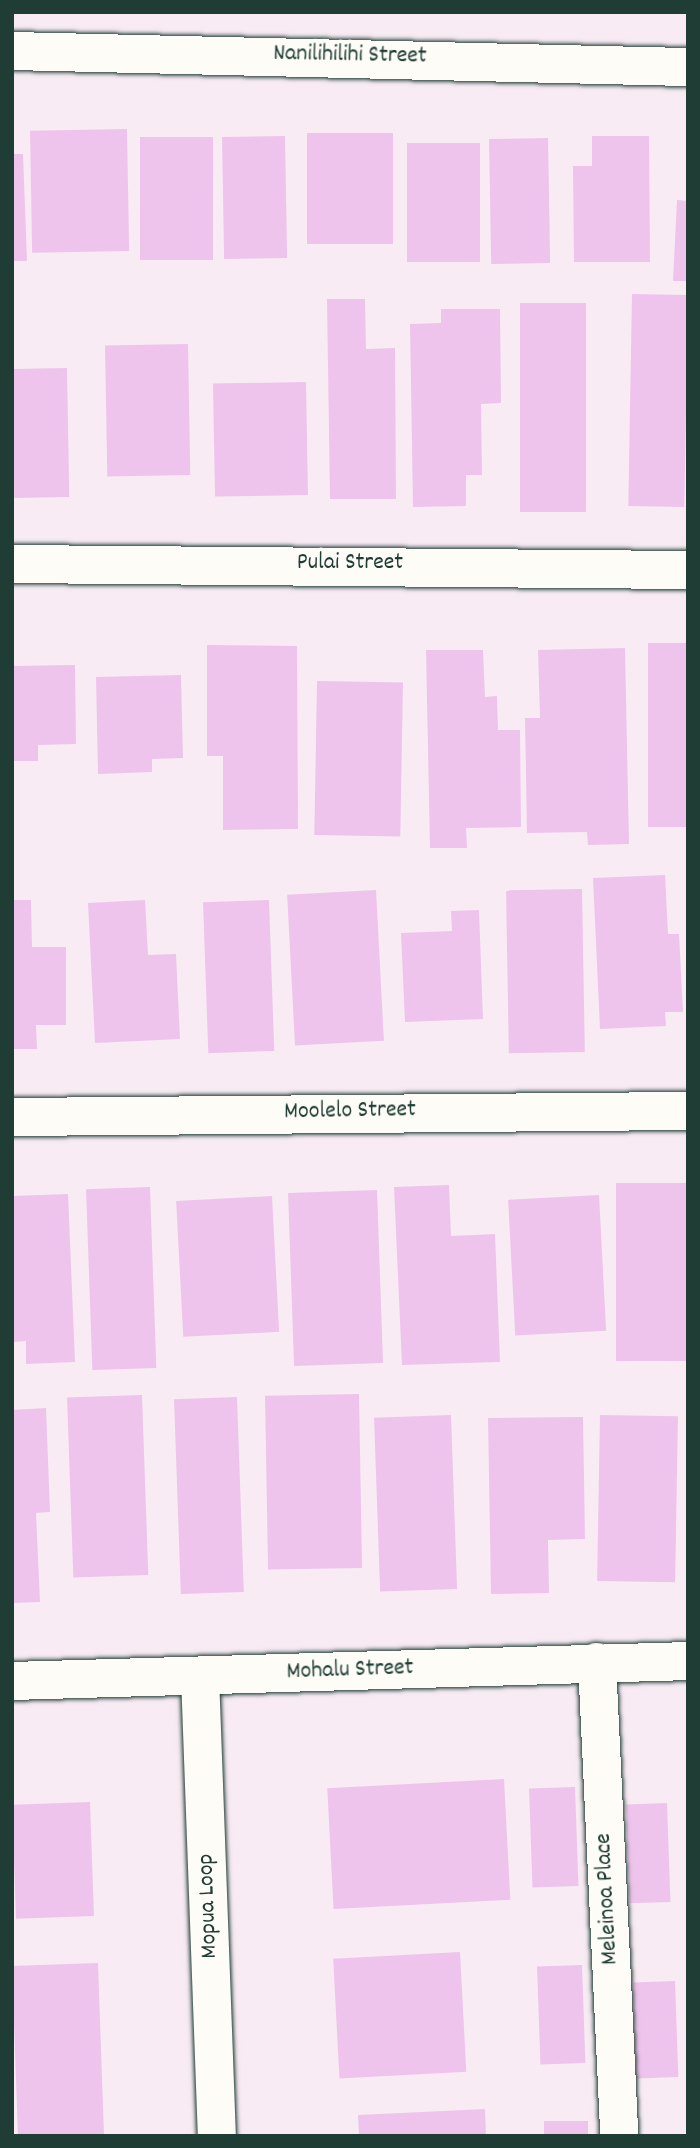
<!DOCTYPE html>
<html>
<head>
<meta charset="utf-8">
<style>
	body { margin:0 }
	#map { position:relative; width:700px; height:2148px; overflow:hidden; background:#f8ebf4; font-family:Dekko,sans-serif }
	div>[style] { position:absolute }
	.building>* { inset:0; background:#eec4ec; transform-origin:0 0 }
	.roads { filter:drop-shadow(0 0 2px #1f3d34) drop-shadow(0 0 2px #1f3d34) }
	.minor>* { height:38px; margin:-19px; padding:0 19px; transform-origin:19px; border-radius:19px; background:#fdfcf7 }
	span { translate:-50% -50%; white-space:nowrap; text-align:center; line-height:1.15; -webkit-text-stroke:7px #fdfcf7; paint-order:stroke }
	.street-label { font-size:24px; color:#1f3d34 }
	.frame { position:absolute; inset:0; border:14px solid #1f3d34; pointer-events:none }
</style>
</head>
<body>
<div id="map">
	<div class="building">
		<i style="left:127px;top:129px;width:122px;height:97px;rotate:89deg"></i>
		<i style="left:393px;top:133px;width:111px;height:86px;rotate:90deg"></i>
		<i style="left:285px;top:136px;width:122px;height:63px;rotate:89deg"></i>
		<i style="clip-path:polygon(592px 136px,649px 136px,650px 262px,574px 262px,573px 166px,592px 166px)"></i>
		<i style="left:140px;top:137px;width:73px;height:123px"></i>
		<i style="left:548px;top:138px;width:125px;height:59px;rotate:89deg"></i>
		<i style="left:407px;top:143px;width:73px;height:119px"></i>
		<i style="clip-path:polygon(12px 154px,23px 154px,27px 261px,12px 261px)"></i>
		<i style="clip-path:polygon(677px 200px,688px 201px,688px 281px,673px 281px)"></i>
		<i style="left:632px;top:294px;width:56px;height:212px;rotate:1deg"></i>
		<i style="clip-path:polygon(327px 299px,365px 299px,366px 349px,395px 348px,396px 499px,330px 499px)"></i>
		<i style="left:520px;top:303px;width:66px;height:209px"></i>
		<i style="clip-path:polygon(441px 309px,500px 309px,501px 403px,481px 404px,482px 475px,466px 475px,466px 506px,413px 507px,410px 324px,441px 323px)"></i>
		<i style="left:188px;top:344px;width:131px;height:83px;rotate:89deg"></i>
		<i style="left:67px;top:368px;width:129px;height:55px;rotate:89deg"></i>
		<i style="left:306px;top:382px;width:113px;height:93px;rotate:89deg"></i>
		<i style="left:688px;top:643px;width:184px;height:40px;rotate:90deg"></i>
		<i style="clip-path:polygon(207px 645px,297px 646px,298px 829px,223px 830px,223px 756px,207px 756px)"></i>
		<i style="clip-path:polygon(625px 648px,629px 844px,588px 845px,587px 832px,527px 833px,525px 718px,540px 718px,538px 650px)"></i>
		<i style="clip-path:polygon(426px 650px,483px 650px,485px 697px,497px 696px,498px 730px,520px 730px,521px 827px,466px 828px,467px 848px,430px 848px)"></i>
		<i style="clip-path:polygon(75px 665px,76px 744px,38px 745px,38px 761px,12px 761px,12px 666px)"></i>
		<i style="clip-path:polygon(181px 675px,183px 758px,152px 759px,152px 772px,98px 774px,96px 677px)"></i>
		<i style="left:317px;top:681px;width:86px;height:154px;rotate:1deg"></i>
		<i style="clip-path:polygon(665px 875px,668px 934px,679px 934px,683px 1012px,665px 1012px,666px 1026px,600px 1029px,593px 878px)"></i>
		<i style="left:582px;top:889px;width:163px;height:76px;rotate:89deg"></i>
		<i style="left:376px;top:890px;width:151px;height:89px;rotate:87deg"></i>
		<i style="clip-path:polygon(12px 900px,31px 900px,32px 947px,66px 947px,66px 1025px,36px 1025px,37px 1049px,12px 1049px)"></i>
		<i style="clip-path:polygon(145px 900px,148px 955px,176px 954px,180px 1039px,95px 1043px,88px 903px)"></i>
		<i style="left:269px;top:900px;width:151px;height:66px;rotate:88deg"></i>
		<i style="clip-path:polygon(479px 910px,483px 1019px,405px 1022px,401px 933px,452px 931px,451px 911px)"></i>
		<i style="left:616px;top:1183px;width:72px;height:178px"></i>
		<i style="clip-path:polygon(449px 1185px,451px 1236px,495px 1234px,500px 1362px,402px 1365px,394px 1187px)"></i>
		<i style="left:150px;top:1187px;width:181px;height:64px;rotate:88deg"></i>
		<i style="left:377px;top:1190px;width:173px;height:89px;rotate:88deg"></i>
		<i style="clip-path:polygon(68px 1194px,75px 1362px,26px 1364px,26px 1341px,12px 1342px,12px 1196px)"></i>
		<i style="left:599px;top:1195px;width:136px;height:91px;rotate:87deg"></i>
		<i style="left:272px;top:1196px;width:136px;height:96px;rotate:87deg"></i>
		<i style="left:359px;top:1394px;width:174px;height:94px;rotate:89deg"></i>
		<i style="left:142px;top:1395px;width:180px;height:75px;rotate:88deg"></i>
		<i style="left:237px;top:1397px;width:195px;height:63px;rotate:88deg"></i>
		<i style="clip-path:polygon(46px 1408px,50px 1512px,36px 1513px,40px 1602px,12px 1603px,12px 1410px)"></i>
		<i style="left:451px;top:1415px;width:174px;height:77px;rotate:88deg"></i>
		<i style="left:600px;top:1415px;width:78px;height:166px;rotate:1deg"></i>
		<i style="clip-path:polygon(583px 1417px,585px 1539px,548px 1540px,549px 1593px,491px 1594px,488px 1418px)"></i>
		<i style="left:504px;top:1779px;width:121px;height:177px;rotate:87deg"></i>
		<i style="left:575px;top:1787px;width:99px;height:46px;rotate:88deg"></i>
		<i style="left:90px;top:1802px;width:114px;height:78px;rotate:88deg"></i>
		<i style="left:667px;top:1803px;width:99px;height:41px;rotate:88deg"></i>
		<i style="left:460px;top:1952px;width:120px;height:127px;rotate:87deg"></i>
		<i style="left:98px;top:1963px;width:173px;height:86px;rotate:88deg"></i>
		<i style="left:582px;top:1965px;width:98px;height:45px;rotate:88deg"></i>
		<i style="left:675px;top:1981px;width:96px;height:42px;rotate:88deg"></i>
		<i style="clip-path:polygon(485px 2109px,486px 2136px,359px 2136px,358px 2115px)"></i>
		<i style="left:588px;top:2121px;width:15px;height:44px;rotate:90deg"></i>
	</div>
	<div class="roads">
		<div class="minor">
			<i style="left:12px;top:51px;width:676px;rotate:1.36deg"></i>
			<i style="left:12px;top:564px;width:676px;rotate:0.51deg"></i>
			<i style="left:12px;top:1117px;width:676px;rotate:-0.51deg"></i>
			<i style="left:597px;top:1662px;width:475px;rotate:87.3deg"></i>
			<i style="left:200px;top:1676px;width:460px;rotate:87.9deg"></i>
			<i style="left:12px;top:1681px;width:676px;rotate:-1.69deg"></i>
		</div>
	</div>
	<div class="street-label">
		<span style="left:350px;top:56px;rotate:1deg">Nanilihilihi Street</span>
		<span style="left:350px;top:564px">Pulai Street</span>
		<span style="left:350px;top:1112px;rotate:-1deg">Moolelo Street</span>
		<span style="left:350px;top:1671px;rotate:-2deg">Mohalu Street</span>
		<span style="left:608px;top:1899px;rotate:-93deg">Meleinoa Place</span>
		<span style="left:209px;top:1906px;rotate:-92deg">Mopua Loop</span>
	</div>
	<div class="frame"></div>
</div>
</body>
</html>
